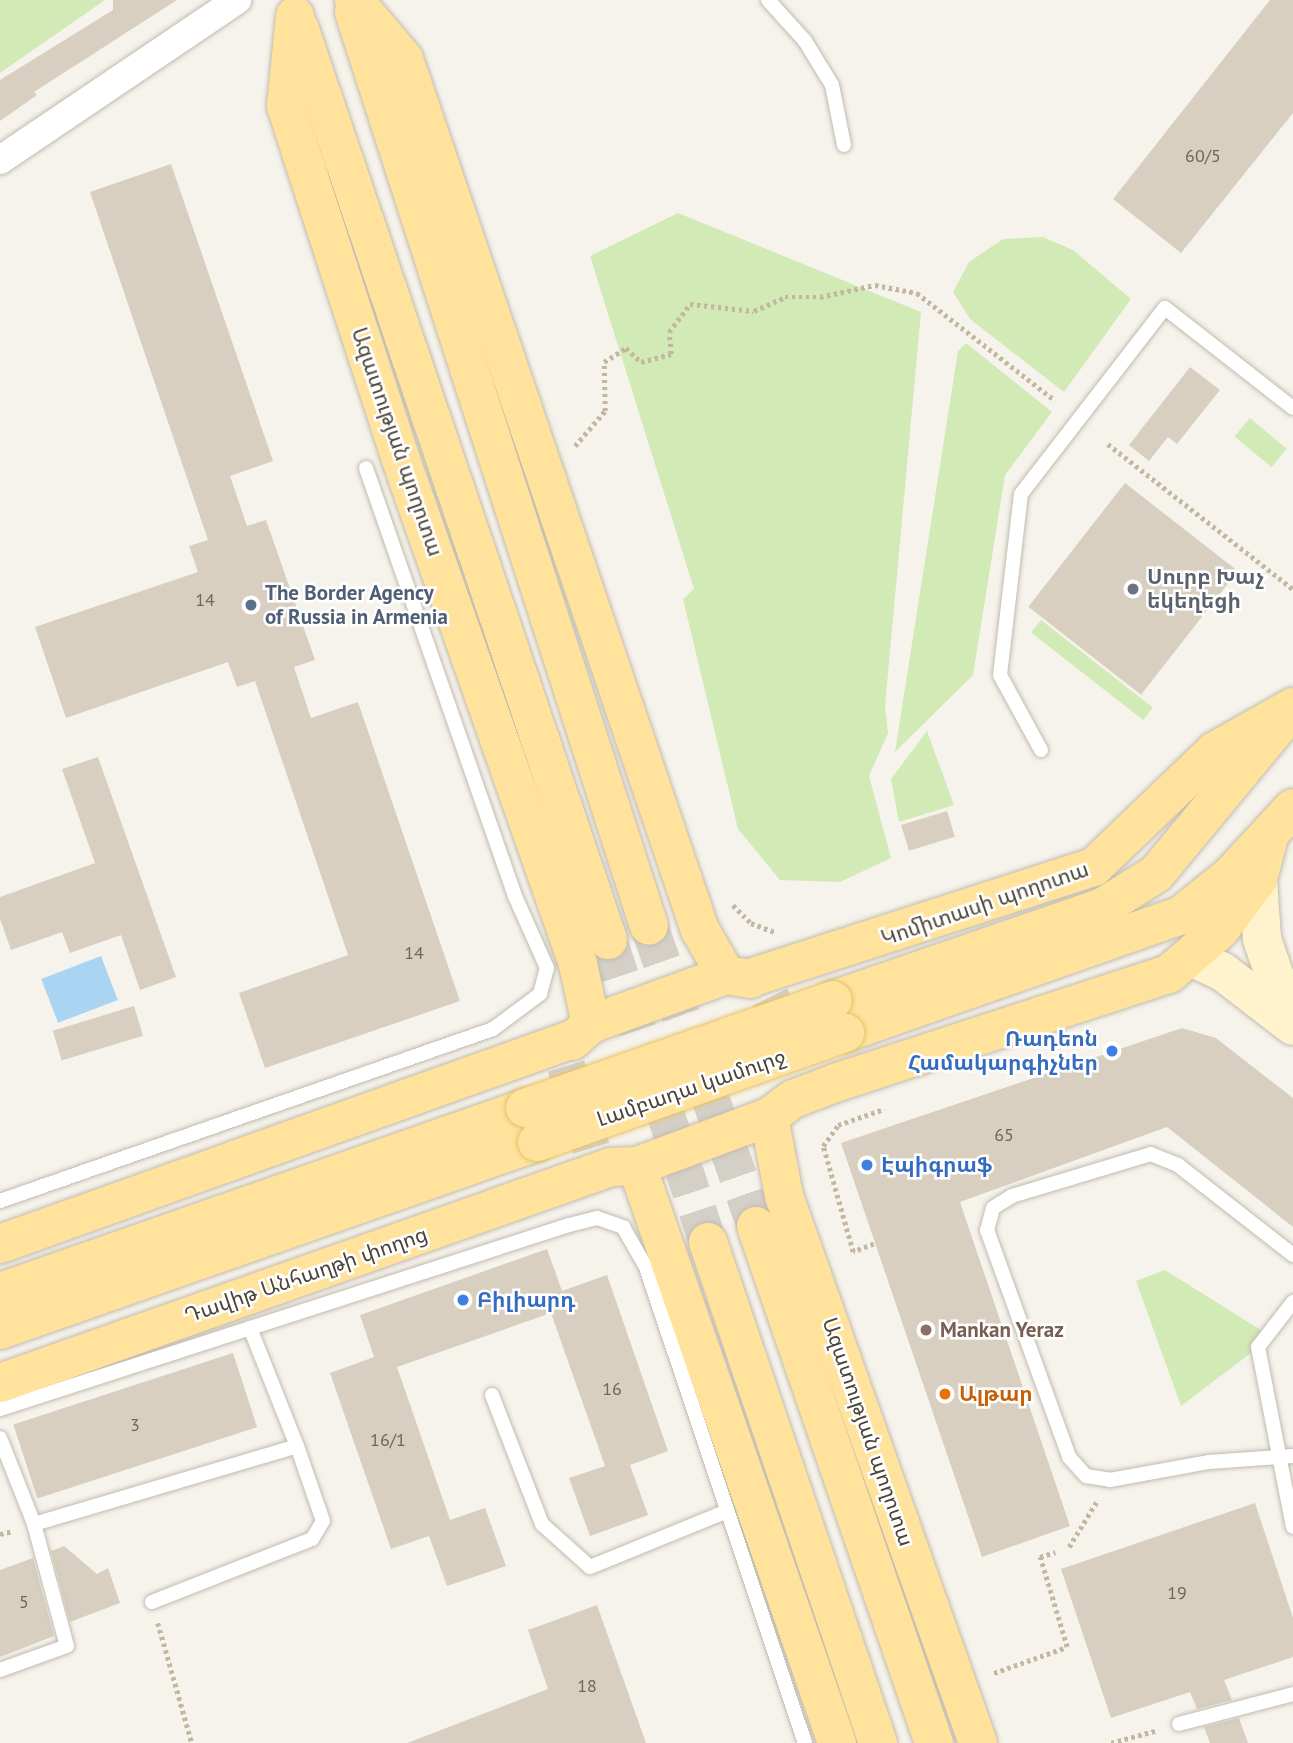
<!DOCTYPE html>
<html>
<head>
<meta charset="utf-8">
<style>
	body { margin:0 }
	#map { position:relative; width:1293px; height:1743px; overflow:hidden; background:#f6f3ec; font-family:"PT Sans","Noto Sans Armenian",sans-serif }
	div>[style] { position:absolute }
	.green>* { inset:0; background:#d2eab5; transform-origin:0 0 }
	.water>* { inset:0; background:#a9d4f2; transform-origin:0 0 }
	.building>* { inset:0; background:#d8cfc1; transform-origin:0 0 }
	.primary-tunnel>* { height:38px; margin-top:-19px; transform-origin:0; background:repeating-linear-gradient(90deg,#d4d0c8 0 38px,transparent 0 57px) }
	.path>* { height:4.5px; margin-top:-2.25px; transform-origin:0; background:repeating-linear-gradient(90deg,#c4b79f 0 3.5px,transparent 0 7px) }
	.roads { filter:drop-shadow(0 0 2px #c2bbae) drop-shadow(0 0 2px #c2bbae) }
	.lane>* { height:14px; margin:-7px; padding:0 7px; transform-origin:7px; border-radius:7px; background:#fff }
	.street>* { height:28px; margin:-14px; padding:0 14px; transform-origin:14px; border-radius:14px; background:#fff }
	.secondary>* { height:38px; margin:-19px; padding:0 19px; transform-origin:19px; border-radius:19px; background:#fff3cd }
	.primary>* { height:38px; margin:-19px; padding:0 19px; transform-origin:19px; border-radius:19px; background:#ffe39c }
	.bridges { filter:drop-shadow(0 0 2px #e6c16a) drop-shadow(0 0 2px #e6c16a) }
	.primary-bridge>* { height:38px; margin:-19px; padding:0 19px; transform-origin:19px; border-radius:19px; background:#ffe39c }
	.dots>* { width:19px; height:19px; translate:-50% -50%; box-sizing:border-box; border:4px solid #fff; border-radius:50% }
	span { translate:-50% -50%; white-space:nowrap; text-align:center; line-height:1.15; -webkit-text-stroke:5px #fff; paint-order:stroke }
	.number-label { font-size:18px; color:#6e675b }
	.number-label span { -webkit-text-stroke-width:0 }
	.street-label { font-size:21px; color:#4b4439 }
	.worship-label { font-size:21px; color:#5b616d; font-weight:700 }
	.left { translate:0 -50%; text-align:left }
	.service-label { font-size:21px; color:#4e5e75; font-weight:700 }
	.shop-label { font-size:21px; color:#366cbe; font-weight:700 }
	.right { translate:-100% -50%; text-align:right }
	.education-label { font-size:21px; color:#785e54; font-weight:700 }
	.food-label { font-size:21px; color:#c56008; font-weight:700 }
</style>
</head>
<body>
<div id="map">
	<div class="green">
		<i style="clip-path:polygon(0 0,105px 0,0 73px)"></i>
		<i style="clip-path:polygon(678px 213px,921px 312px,885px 706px,888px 733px,869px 776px,891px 858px,840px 882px,780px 880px,738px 829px,683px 599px,694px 589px,590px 256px)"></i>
		<i style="clip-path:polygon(1043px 237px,1073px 250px,1131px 299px,1064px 392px,970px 319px,953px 292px,969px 262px,1003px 239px)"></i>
		<i style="clip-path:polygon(966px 343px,1052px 412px,1005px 475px,973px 675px,895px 752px,958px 351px)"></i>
		<i style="left:1250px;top:418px;width:48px;height:24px;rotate:40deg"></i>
		<i style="left:1041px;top:620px;width:142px;height:16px;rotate:38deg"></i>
		<i style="clip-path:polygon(927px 731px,954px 805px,899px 822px,891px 779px)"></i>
		<i style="clip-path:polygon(1165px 1270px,1272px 1337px,1181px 1406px,1136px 1281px)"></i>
	</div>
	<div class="water">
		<i style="left:101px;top:956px;width:47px;height:64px;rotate:69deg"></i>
	</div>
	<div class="building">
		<i style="clip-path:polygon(113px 0,177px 0,34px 92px,37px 95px,0 121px,0 80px,113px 10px)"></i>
		<i style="clip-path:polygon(1270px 0,1293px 0,1293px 113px,1181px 253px,1113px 199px)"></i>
		<i style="clip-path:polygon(171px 164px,273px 461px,230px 476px,247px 526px,266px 520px,315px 660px,294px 667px,311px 718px,358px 702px,460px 1001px,265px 1068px,239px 993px,348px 955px,255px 681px,237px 687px,228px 662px,66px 718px,35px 627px,198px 572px,189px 546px,208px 540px,90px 192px)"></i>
		<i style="clip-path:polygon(1190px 367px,1220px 390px,1177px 444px,1168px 437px,1149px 461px,1129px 445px)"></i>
		<i style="left:1125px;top:483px;width:143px;height:157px;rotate:38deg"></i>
		<i style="clip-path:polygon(98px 757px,176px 977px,140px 990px,121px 935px,70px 953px,62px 932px,11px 950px,0 919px,0 897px,95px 863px,62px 769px)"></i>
		<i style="left:947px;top:811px;width:27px;height:48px;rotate:73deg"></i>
		<i style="left:134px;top:1006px;width:31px;height:85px;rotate:73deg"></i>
		<i style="clip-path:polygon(1182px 1028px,1216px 1038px,1293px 1098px,1293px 1227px,1167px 1127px,960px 1202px,1070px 1526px,982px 1557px,841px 1143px)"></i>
		<i style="clip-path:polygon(547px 1249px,562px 1291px,607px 1275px,668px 1451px,630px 1465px,648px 1515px,590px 1536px,569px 1478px,605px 1466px,551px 1313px,397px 1367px,450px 1520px,485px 1508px,506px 1566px,447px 1586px,429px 1536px,391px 1549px,330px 1373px,374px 1357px,360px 1315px)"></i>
		<i style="left:233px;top:1353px;width:78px;height:231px;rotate:72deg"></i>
		<i style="clip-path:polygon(1255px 1503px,1293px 1618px,1293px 1657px,1224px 1680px,1232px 1700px,1197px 1709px,1190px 1692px,1111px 1718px,1061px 1569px)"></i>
		<i style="clip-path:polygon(64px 1546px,97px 1574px,108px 1568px,120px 1603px,70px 1622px,51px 1551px)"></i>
		<i style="clip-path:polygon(33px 1558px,54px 1636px,0 1657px,0 1570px)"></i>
		<i style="clip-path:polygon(597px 1605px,646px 1743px,407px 1743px,548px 1689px,528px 1630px)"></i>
		<i style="clip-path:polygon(1239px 1718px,1248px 1743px,1210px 1743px,1204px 1727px)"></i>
	</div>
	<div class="primary-tunnel">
		<i style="left:649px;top:926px;width:319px;rotate:70.4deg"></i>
		<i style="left:608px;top:940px;width:318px;rotate:71.7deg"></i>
		<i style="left:770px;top:997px;width:39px;rotate:63deg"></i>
		<i style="left:788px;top:1032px;width:43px;rotate:76.6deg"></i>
		<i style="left:566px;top:1066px;width:86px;rotate:73deg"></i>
	</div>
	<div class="path">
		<i style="left:1108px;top:444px;width:235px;rotate:38.1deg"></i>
		<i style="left:575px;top:446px;width:46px;rotate:-49.4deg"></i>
		<i style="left:605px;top:411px;width:49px;rotate:-91.2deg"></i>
		<i style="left:604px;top:362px;width:26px;rotate:-32deg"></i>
		<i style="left:626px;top:348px;width:21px;rotate:43deg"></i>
		<i style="left:641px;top:362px;width:31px;rotate:-15deg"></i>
		<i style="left:671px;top:354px;width:22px;rotate:-95deg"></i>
		<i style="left:669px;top:332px;width:35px;rotate:-53deg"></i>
		<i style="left:690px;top:304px;width:64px;rotate:6.2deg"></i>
		<i style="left:754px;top:311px;width:34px;rotate:-24deg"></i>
		<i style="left:785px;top:297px;width:35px"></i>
		<i style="left:820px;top:297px;width:56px;rotate:-12.3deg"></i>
		<i style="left:875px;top:285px;width:43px;rotate:10.8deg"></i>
		<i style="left:917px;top:293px;width:172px;rotate:37.9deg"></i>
		<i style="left:733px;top:905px;width:25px;rotate:45deg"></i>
		<i style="left:751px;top:923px;width:25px;rotate:21deg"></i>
		<i style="left:874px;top:1244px;width:22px;rotate:159deg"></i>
		<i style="left:853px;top:1252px;width:110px;rotate:-105.8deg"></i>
		<i style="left:823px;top:1146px;width:26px;rotate:-54deg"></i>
		<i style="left:838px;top:1125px;width:49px;rotate:-19.2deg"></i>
		<i style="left:0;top:1534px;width:13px;rotate:-13deg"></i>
		<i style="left:1069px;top:1547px;width:54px;rotate:-58.7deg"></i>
		<i style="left:158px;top:1623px;width:125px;rotate:74.2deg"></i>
		<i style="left:994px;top:1673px;width:77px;rotate:-19.6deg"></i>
		<i style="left:1067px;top:1647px;width:94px;rotate:-106.7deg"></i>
		<i style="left:1040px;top:1557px;width:16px;rotate:-18deg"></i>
		<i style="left:1111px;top:1743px;width:49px;rotate:-15.5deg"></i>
	</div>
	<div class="roads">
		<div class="lane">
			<i style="left:768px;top:0;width:55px;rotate:47.9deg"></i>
			<i style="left:805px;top:41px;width:52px;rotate:58.5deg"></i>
			<i style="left:832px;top:85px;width:61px;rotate:78.7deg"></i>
			<i style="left:1041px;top:750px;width:85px;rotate:-118.7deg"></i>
			<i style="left:1000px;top:675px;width:182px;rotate:-83.4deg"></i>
			<i style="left:1021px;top:494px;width:235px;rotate:-52.3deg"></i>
			<i style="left:1165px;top:308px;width:162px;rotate:38deg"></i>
			<i style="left:0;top:1201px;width:522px;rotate:-19.23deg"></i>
			<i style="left:493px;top:1029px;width:59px;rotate:-36.7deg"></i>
			<i style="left:540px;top:994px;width:27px;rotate:-75deg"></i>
			<i style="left:547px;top:968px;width:79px;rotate:-114deg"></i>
			<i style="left:515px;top:896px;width:453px;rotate:-109.2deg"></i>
			<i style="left:1293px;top:1255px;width:146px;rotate:-142deg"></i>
			<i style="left:1178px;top:1165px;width:29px;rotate:-158deg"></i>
			<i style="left:1151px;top:1154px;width:145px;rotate:163.2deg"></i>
			<i style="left:1012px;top:1196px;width:22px;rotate:148deg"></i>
			<i style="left:993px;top:1208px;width:23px;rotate:105deg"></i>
			<i style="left:987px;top:1230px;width:241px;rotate:70.1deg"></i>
			<i style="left:1069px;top:1457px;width:25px;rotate:48deg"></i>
			<i style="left:1086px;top:1476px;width:24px;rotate:9deg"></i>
			<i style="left:1110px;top:1480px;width:101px;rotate:-10.3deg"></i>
			<i style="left:1209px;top:1462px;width:84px;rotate:-4.1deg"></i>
			<i style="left:1293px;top:1302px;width:57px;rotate:127.9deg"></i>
			<i style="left:1258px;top:1347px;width:183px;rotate:79deg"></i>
			<i style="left:250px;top:1328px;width:127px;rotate:68.3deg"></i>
			<i style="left:492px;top:1395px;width:138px;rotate:68.8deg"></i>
			<i style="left:542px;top:1524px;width:64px;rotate:41.9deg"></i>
			<i style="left:590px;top:1567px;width:148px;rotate:-22.2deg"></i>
			<i style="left:0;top:1409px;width:598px;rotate:-17.92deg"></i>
			<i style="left:569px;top:1225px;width:29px;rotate:-14deg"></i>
			<i style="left:597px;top:1218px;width:28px;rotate:19deg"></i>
			<i style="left:623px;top:1227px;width:46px;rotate:60.1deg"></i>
			<i style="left:646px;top:1267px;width:502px;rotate:71.53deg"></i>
			<i style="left:0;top:1438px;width:92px;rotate:68.4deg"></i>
			<i style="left:34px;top:1524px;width:126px;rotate:74.9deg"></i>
			<i style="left:67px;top:1646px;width:71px;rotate:160.3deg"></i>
			<i style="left:34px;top:1524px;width:274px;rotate:-16.5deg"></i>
			<i style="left:297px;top:1446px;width:79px;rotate:70.9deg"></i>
			<i style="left:323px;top:1521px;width:21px;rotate:121deg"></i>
			<i style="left:312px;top:1539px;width:172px;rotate:158.5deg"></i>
			<i style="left:1179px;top:1724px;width:118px;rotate:-14.7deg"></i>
		</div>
		<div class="street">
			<i style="left:0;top:160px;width:286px;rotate:-34deg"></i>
		</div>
		<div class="secondary">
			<i style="left:1258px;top:879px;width:60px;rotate:86.2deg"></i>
			<i style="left:1262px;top:939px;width:43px;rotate:71.1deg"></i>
			<i style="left:1276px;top:980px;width:22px;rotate:39deg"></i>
			<i style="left:1191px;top:957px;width:35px;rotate:25deg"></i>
			<i style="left:1223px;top:972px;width:88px;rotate:37.6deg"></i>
		</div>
		<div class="primary">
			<i style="left:354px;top:0;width:77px;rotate:49.7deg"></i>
			<i style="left:404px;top:59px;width:920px;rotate:71.23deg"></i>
			<i style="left:700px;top:930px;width:52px;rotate:60deg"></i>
			<i style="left:354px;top:12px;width:960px;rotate:72.11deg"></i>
			<i style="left:295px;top:16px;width:90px;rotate:95.7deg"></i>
			<i style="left:286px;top:106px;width:369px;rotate:72deg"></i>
			<i style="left:400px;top:457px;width:537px;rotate:70.65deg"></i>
			<i style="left:578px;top:964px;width:61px;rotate:77.8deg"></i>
			<i style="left:299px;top:27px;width:964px;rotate:71.3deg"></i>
			<i style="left:750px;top:978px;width:361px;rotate:-17.9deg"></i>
			<i style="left:1094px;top:867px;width:168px;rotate:-43.8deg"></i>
			<i style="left:1215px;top:751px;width:90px;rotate:-29.4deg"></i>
			<i style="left:833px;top:1000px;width:286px;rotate:-19deg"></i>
			<i style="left:1103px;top:907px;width:62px;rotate:-31.9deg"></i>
			<i style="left:1156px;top:874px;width:196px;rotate:-50.4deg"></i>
			<i style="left:845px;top:1033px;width:355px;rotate:-19.3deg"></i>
			<i style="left:1180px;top:916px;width:65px;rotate:-38.8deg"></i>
			<i style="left:1231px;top:875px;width:91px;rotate:-47.2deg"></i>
			<i style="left:572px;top:1041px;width:25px;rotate:-42deg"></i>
			<i style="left:591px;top:1024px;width:144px;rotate:-19.9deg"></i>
			<i style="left:726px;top:975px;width:25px;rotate:9deg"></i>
			<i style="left:769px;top:1117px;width:80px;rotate:79.2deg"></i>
			<i style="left:784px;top:1196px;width:580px;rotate:70.47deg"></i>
			<i style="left:637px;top:1166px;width:611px;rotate:70.88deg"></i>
			<i style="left:756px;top:1226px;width:547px;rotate:71deg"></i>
			<i style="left:708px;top:1242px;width:529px;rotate:71.26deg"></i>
			<i style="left:0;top:1244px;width:609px;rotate:-19.69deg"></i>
			<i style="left:0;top:1292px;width:556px;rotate:-19.31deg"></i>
			<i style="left:0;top:1330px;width:569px;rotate:-19.29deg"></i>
			<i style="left:0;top:1383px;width:648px;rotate:-19.47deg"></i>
			<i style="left:611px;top:1167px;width:26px;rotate:-2deg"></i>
			<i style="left:637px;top:1166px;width:141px;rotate:-20.4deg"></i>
			<i style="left:769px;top:1117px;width:30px;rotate:-37deg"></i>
			<i style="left:793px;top:1099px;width:48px;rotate:-20.7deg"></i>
			<i style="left:838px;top:1082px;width:348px;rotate:-18.1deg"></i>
			<i style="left:1169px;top:974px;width:67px;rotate:-40.8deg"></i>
			<i style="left:1220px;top:930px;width:64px;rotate:-53.3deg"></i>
			<i style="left:1258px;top:879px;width:43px;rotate:-75.3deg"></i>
		</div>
	</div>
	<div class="bridges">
		<div class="primary-bridge">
			<i style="left:525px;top:1108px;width:326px;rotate:-19.3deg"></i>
			<i style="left:537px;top:1142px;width:327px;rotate:-19.5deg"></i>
		</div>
	</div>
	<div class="dots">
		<i style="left:1133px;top:589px;background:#6b7280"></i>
		<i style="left:251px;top:605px;background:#5c6f8a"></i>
		<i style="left:1112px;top:1051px;background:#3f7fe0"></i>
		<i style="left:867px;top:1165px;background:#3f7fe0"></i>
		<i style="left:463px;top:1300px;background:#3f7fe0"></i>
		<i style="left:926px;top:1330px;background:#8d6e63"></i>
		<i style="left:945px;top:1394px;background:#e8710a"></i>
	</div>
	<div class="number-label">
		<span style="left:1203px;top:156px">60/5</span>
		<span style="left:205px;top:600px">14</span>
		<span style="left:414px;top:953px">14</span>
		<span style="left:1004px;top:1135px">65</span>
		<span style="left:612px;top:1389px">16</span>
		<span style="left:135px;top:1425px">3</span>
		<span style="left:388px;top:1440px">16/1</span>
		<span style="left:1177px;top:1593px">19</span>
		<span style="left:24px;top:1602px">5</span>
		<span style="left:587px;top:1686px">18</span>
	</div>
	<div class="street-label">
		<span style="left:397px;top:442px;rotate:71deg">Ազատության պողոտա</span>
		<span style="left:985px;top:904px;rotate:-19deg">Կոմիտասի պողոտա</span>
		<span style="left:691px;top:1088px;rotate:-19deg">Լամբադա կամուրջ</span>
		<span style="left:306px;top:1275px;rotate:-19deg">Դավիթ Անհաղթի փողոց</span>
		<span style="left:868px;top:1432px;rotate:71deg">Ազատության պողոտա</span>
	</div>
	<div class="worship-label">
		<span class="left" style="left:1147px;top:589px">Սուրբ Խաչ<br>եկեղեցի</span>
	</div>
	<div class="service-label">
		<span class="left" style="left:265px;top:605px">The Border Agency<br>of Russia in Armenia</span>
	</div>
	<div class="shop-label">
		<span class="right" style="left:1098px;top:1051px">Ռադեոն<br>Համակարգիչներ</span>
		<span class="left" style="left:881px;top:1165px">Էպիգրաֆ</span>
		<span class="left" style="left:477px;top:1300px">Բիլիարդ</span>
	</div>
	<div class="education-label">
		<span class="left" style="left:940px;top:1330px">Mankan Yeraz</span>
	</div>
	<div class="food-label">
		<span class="left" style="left:959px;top:1394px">Ալթար</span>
	</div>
</div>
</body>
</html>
